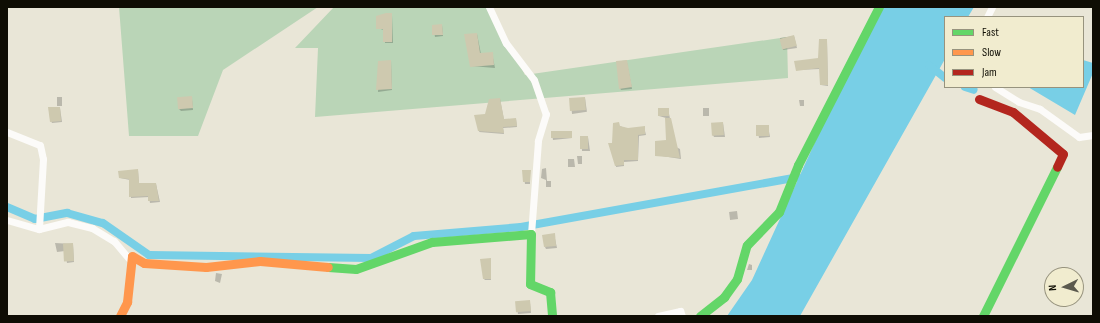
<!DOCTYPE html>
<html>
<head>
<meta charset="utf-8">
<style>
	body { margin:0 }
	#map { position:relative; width:1100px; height:323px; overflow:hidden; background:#e9e6d7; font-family:"Sofia Sans Condensed",sans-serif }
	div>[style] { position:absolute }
	.green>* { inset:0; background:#bad5b7 }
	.water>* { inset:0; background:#78cfe6 }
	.shadow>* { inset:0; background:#0003; transform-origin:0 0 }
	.canal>* { height:8px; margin:-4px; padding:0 4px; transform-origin:4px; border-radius:4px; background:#78cfe6 }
	.building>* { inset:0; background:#cec9af; transform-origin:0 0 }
	.street>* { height:7px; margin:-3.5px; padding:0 3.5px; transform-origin:3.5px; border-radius:3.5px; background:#fcfbf9 }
	.fast>* { height:9px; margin:-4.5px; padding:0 4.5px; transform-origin:4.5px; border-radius:4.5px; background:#63d668 }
	.slow>* { height:9px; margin:-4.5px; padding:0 4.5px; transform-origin:4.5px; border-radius:4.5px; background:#ff974d }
	.jam>* { height:9px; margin:-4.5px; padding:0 4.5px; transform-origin:4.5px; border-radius:4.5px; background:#b3261e }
	span { translate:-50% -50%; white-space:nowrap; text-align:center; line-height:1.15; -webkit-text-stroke:3.5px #f1eccf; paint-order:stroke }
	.frame { position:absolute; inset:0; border:8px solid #0f0d04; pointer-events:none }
	.legend { position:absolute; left:944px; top:16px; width:140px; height:72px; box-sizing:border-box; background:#f1eccf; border:1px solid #97937e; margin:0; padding:5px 7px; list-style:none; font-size:12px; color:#0f0d04 }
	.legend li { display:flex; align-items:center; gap:8px; height:20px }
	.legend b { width:20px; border:1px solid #97937e }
	.north { position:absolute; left:1044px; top:267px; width:40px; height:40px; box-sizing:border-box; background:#f1eccf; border:1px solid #97937e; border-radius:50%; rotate:265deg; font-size:11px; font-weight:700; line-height:16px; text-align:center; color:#0f0d04 }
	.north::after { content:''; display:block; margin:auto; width:14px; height:18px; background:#5b594e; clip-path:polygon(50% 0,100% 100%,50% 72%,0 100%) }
</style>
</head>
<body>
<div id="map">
	<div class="green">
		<i style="clip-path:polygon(119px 7px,318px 7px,223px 70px,198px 136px,129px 136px)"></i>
		<i style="clip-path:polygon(334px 7px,491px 7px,525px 75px,787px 37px,788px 78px,315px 117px,318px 48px,295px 48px)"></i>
	</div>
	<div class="water">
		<i style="clip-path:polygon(883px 7px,974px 7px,968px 17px,945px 17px,945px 59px,800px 316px,727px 316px,752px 280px,843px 81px)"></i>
		<i style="clip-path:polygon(1083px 60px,1093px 63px,1093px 73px,1075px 115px,1028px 87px,1083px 87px)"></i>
	</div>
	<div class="shadow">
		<i style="clip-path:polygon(392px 15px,393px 43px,385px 43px,384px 30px,377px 28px)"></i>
		<i style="clip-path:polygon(433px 25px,442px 25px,443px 36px,435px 37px)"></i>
		<i style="clip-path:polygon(477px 34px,481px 54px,492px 53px,495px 68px,471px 66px)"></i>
		<i style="clip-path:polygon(794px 36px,797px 48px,783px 50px,780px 38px)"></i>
		<i style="clip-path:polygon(820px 40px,827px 41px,828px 86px,821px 85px,820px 69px,796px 70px,819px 59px)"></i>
		<i style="clip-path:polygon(391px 61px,392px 90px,378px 92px,379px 62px)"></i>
		<i style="clip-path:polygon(627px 63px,632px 89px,621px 90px,620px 88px)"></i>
		<i style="left:57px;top:97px;width:5px;height:9px"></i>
		<i style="left:585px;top:98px;width:14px;height:15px;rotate:82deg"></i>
		<i style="clip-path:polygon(192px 99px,193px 110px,181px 111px,179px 109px)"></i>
		<i style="clip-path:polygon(500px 99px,504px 120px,516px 119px,517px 127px,503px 128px,504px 134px,479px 132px,486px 115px)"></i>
		<i style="clip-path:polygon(799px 100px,804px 100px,804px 106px,800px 106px)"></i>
		<i style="clip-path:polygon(60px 108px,62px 122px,52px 123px,51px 121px)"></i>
		<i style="left:703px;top:108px;width:6px;height:8px"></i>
		<i style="clip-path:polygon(668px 109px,676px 147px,680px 149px,681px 159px,656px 155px,667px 141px,666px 118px,659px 116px)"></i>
		<i style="clip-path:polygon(723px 123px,725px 137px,714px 137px,713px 135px)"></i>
		<i style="clip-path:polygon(614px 124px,628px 129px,644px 127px,646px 135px,639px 136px,638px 161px,624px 162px,624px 166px,616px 167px)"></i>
		<i style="clip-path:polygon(757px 126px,768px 126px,770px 137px,759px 138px)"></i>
		<i style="clip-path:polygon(552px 133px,572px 133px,572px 138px,553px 140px)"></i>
		<i style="clip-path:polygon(581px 137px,588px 137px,590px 151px,582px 151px)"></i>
		<i style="clip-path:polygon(577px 156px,582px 156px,582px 164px,578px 164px)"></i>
		<i style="clip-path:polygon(568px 159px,574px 159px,575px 167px,568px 167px)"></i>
		<i style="clip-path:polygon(546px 168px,547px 181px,551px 181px,551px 187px,546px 187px,546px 180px,541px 178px,542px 169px)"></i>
		<i style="clip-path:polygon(138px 170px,139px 184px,156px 184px,160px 202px,150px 203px,149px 197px,131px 198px,130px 180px,120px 178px)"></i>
		<i style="clip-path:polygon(523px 171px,530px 171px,530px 184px,525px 184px)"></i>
		<i style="left:737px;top:211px;width:8px;height:8px;rotate:83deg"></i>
		<i style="clip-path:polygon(554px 234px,557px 248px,546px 249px,545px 247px)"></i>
		<i style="clip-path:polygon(55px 243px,73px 244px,74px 262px,67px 263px,65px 251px,57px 252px)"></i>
		<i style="clip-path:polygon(490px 259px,491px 280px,485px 280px,484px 279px)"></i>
		<i style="clip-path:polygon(749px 264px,752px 265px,752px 270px,747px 270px)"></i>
		<i style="clip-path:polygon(216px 273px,222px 274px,220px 283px,215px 281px)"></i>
		<i style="clip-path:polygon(516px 302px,530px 303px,531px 313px,518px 314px)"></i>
	</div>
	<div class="canal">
		<i style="left:929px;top:65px;width:21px;rotate:39deg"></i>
		<i style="left:965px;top:87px;width:9px;rotate:18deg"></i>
		<i style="left:7px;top:207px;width:30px;rotate:23deg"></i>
		<i style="left:35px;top:219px;width:33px;rotate:-11deg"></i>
		<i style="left:67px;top:213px;width:37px;rotate:16deg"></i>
		<i style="left:103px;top:223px;width:56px;rotate:34.8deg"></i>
		<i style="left:149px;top:255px;width:222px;rotate:0.8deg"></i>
		<i style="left:371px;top:258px;width:48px;rotate:-27.1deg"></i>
		<i style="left:414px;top:236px;width:107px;rotate:-4.8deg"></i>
		<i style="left:521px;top:227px;width:281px;rotate:-10.2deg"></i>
	</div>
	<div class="building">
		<i style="clip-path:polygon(386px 13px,392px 13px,392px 42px,383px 42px,383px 29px,376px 29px,376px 16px)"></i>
		<i style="clip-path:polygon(442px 24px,443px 35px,432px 35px,432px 25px)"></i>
		<i style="clip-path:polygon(477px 33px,480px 53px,493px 52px,494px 65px,470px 67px,464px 34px)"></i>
		<i style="left:794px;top:35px;width:11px;height:15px;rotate:75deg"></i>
		<i style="clip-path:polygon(819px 39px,827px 39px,828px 85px,820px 85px,819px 68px,796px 71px,794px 61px,818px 58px)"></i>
		<i style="clip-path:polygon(391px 60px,392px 89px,376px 90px,378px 61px)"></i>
		<i style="clip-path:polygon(627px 60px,632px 87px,619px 89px,616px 61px)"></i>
		<i style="left:192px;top:96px;width:12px;height:15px;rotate:85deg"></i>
		<i style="left:585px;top:97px;width:13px;height:16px;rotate:86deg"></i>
		<i style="clip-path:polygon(500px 98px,504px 119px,516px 118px,517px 126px,503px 127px,504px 133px,478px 131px,474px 115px,485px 114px,489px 99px)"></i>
		<i style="clip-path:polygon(48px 107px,60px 107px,61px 121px,50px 122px)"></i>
		<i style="left:658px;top:108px;width:11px;height:8px"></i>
		<i style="clip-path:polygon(665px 118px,671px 118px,680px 158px,655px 156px,655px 141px,666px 140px)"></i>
		<i style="clip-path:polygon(619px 122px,620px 126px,628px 128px,645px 126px,645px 134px,638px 135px,638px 160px,624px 160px,624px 165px,615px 166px,608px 143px,612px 143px,613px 123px)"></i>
		<i style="left:723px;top:122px;width:13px;height:12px;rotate:86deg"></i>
		<i style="left:756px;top:125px;width:13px;height:11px"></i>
		<i style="left:572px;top:131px;width:7px;height:21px;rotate:90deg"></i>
		<i style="left:580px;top:136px;width:8px;height:13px"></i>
		<i style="clip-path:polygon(138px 169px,139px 183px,156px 183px,159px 201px,148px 201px,148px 196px,129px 197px,129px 179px,119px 178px,118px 171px)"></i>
		<i style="clip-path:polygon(522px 170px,531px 170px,530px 182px,523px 182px)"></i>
		<i style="clip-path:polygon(555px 233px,556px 246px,544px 247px,542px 235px)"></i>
		<i style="left:73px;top:243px;width:18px;height:10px;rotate:87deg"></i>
		<i style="clip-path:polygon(491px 258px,491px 279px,483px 279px,480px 259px)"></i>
		<i style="left:530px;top:300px;width:11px;height:15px;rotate:85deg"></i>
	</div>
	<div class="street">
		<i style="left:489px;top:7px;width:40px;rotate:65deg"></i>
		<i style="left:506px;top:43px;width:46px;rotate:52.9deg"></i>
		<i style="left:534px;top:80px;width:36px;rotate:71deg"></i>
		<i style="left:546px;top:114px;width:28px;rotate:107deg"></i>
		<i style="left:538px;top:141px;width:93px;rotate:94.3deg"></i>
		<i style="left:987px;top:17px;width:11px;rotate:-63deg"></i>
		<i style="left:995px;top:87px;width:28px;rotate:32deg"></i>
		<i style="left:1019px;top:102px;width:22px;rotate:18deg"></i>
		<i style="left:1040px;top:109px;width:48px;rotate:35.7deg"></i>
		<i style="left:1079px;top:137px;width:14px;rotate:-8deg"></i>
		<i style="left:7px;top:132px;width:35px;rotate:22deg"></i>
		<i style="left:40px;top:145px;width:14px;rotate:78deg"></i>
		<i style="left:43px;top:159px;width:70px;rotate:93.3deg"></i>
		<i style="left:7px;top:220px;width:33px;rotate:16deg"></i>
		<i style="left:39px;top:229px;width:30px;rotate:-14deg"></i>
		<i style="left:68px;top:222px;width:25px;rotate:14deg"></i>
		<i style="left:92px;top:228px;width:26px;rotate:31deg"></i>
		<i style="left:114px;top:241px;width:23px;rotate:50deg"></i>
		<i style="left:658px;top:316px;width:23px;rotate:-13deg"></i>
		<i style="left:680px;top:311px;width:5px;rotate:68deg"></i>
	</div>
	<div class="fast">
		<i style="left:328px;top:267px;width:28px;rotate:4deg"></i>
		<i style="left:356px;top:269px;width:81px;rotate:-19.6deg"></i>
		<i style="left:432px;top:242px;width:99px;rotate:-4.6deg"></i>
		<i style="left:531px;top:234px;width:50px;rotate:91.1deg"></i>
		<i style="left:530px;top:284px;width:22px;rotate:22deg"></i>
		<i style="left:550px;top:292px;width:24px;rotate:85deg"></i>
		<i style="left:700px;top:316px;width:31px;rotate:-38deg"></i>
		<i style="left:724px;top:297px;width:22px;rotate:-54deg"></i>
		<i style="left:737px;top:279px;width:35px;rotate:-74deg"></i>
		<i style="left:747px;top:245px;width:46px;rotate:-45.9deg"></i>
		<i style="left:779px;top:212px;width:51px;rotate:-68deg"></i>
		<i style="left:798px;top:165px;width:178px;rotate:-62.9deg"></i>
		<i style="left:983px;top:316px;width:166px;rotate:-63.6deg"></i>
	</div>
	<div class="slow">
		<i style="left:120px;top:316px;width:16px;rotate:-63deg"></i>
		<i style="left:127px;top:302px;width:46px;rotate:-83.8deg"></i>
		<i style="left:132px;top:256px;width:14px;rotate:30deg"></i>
		<i style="left:144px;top:263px;width:62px;rotate:3.7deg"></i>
		<i style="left:206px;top:267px;width:54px;rotate:-6.3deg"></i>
		<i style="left:260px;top:261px;width:68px;rotate:5deg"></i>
	</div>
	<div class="jam">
		<i style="left:979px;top:99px;width:36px;rotate:21deg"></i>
		<i style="left:1013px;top:112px;width:65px;rotate:40deg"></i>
		<i style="left:1063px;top:154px;width:14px;rotate:115deg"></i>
	</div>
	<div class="frame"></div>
	<ul class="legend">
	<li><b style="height:5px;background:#63d668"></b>Fast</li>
	<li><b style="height:5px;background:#ff974d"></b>Slow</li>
	<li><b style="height:5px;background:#b3261e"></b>Jam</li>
	</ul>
	<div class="north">N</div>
</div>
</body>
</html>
